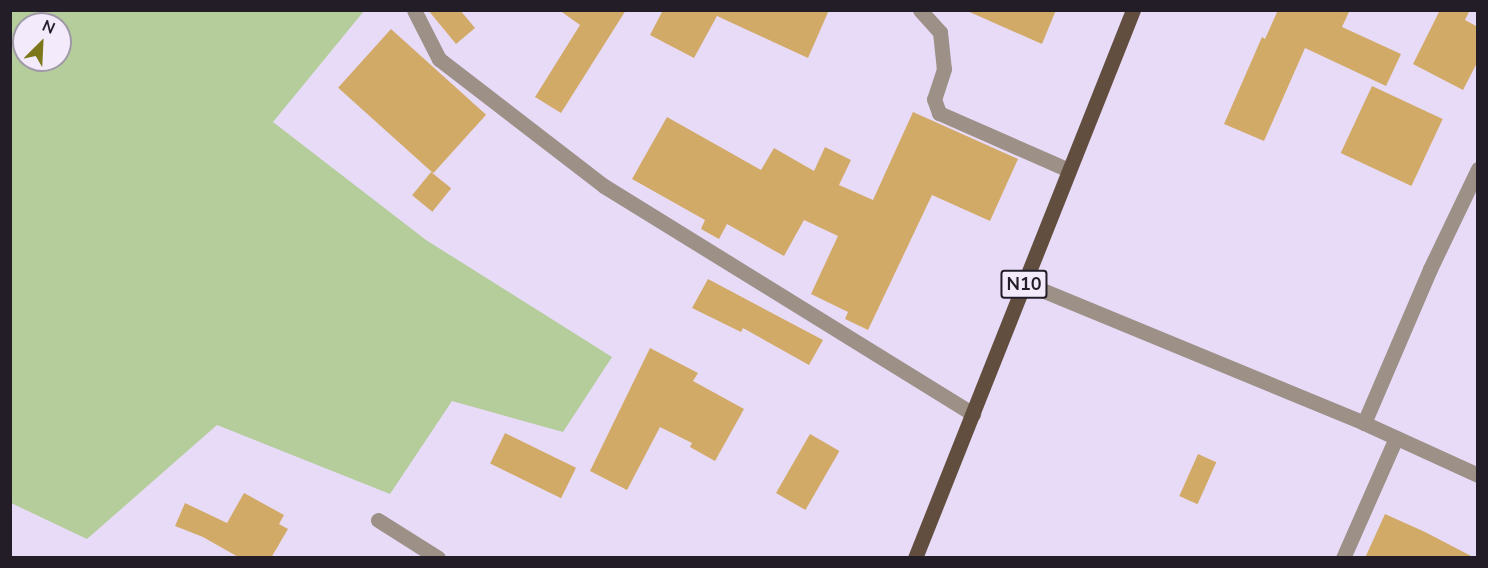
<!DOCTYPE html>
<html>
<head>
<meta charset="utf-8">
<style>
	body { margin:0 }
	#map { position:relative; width:1488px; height:568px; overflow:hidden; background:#e8dbf8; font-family:"Nunito Sans",sans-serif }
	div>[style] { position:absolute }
	.green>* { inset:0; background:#b4cd9b }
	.building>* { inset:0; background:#d2aa68; transform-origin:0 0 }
	.street>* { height:15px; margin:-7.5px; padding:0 7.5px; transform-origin:7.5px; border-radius:7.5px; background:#9c9087 }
	.primary>* { height:15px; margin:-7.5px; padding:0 7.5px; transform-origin:7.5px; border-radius:7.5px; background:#624e3f }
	span { translate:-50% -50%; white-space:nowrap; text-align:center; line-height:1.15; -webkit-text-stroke:6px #f3ebfc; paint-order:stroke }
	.shield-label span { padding:2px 4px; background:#f3ebfc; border:2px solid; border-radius:4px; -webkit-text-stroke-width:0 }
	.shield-label { font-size:18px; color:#231d28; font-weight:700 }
	.frame { position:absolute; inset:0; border:12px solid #231d28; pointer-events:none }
	.north { position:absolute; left:12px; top:12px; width:60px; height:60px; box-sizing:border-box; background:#f3ebfc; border:2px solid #a099a7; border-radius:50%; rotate:24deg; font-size:16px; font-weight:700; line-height:24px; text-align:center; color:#231d28 }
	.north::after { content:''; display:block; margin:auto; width:21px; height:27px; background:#7d771c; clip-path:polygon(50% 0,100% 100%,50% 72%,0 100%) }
</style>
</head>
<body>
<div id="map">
	<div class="green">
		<i style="clip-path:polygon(evenodd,11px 10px,364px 11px,273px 122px,426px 240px,612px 357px,563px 432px,452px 401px,390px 494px,217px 425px,87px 539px,11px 503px,11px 10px,24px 24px,60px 24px,60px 60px,24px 60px,24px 24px)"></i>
	</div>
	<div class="building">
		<i style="clip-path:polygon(428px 10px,460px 10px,475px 28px,456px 44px)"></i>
		<i style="clip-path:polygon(559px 10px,626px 10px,561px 113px,535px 97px,580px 25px)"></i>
		<i style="clip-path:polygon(663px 10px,829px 10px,808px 58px,717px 16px,694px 58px,650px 35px)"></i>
		<i style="clip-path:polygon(965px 10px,1056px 10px,1042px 44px)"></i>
		<i style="clip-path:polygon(1278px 10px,1350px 10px,1342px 27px,1401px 54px,1386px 86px,1305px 48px,1264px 141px,1224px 124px,1262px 37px,1265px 39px)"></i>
		<i style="clip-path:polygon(1440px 10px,1470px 10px,1465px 20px,1478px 27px,1478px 61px,1463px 90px,1413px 64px)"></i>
		<i style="left:391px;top:29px;width:128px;height:79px;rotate:42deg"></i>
		<i style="left:1372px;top:86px;width:78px;height:74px;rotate:25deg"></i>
		<i style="clip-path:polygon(913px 112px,1018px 159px,990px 221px,932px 195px,868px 330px,845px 319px,848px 312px,811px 294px,838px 236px,804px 220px,784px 256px,727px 224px,719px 239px,701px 229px,705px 220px,632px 179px,667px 117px,761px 170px,774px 148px,814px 171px,825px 147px,851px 160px,839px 185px,873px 200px)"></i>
		<i style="left:431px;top:172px;width:26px;height:30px;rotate:39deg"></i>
		<i style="clip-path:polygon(708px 279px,823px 340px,809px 365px,743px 328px,741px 332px,692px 308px)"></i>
		<i style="clip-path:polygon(650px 348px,698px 373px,693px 381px,744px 409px,715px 461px,690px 447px,692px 443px,660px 427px,627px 490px,590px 471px)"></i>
		<i style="left:505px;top:433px;width:79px;height:34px;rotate:26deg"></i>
		<i style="left:810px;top:434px;width:34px;height:68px;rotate:30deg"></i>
		<i style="left:1198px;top:454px;width:20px;height:46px;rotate:24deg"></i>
		<i style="clip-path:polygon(244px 493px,284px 515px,279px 524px,288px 529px,271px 558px,240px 558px,203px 537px,175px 526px,185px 503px,227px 523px)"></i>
		<i style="clip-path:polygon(1385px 514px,1425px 532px,1475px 558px,1365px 558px)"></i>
	</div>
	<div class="street">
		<i style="left:414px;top:10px;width:55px;rotate:63deg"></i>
		<i style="left:439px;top:59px;width:208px;rotate:37.6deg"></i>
		<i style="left:604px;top:186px;width:434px;rotate:31.7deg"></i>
		<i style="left:920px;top:10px;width:30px;rotate:48deg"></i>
		<i style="left:940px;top:32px;width:37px;rotate:84deg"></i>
		<i style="left:944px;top:69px;width:32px;rotate:108deg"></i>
		<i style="left:934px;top:99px;width:15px;rotate:70deg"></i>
		<i style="left:939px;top:113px;width:142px;rotate:23.7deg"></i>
		<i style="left:1025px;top:283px;width:367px;rotate:22.4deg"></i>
		<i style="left:1364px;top:423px;width:125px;rotate:24.5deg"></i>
		<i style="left:1364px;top:423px;width:168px;rotate:-66.8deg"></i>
		<i style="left:1430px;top:269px;width:111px;rotate:-64.4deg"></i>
		<i style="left:378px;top:520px;width:71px;rotate:32.3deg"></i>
		<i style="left:1343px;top:558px;width:131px;rotate:-66.2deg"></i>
	</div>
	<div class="primary">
		<i style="left:915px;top:558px;width:590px;rotate:-68.31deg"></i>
	</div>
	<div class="shield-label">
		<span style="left:1024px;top:284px">N10</span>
	</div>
	<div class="frame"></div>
	<div class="north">N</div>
</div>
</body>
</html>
